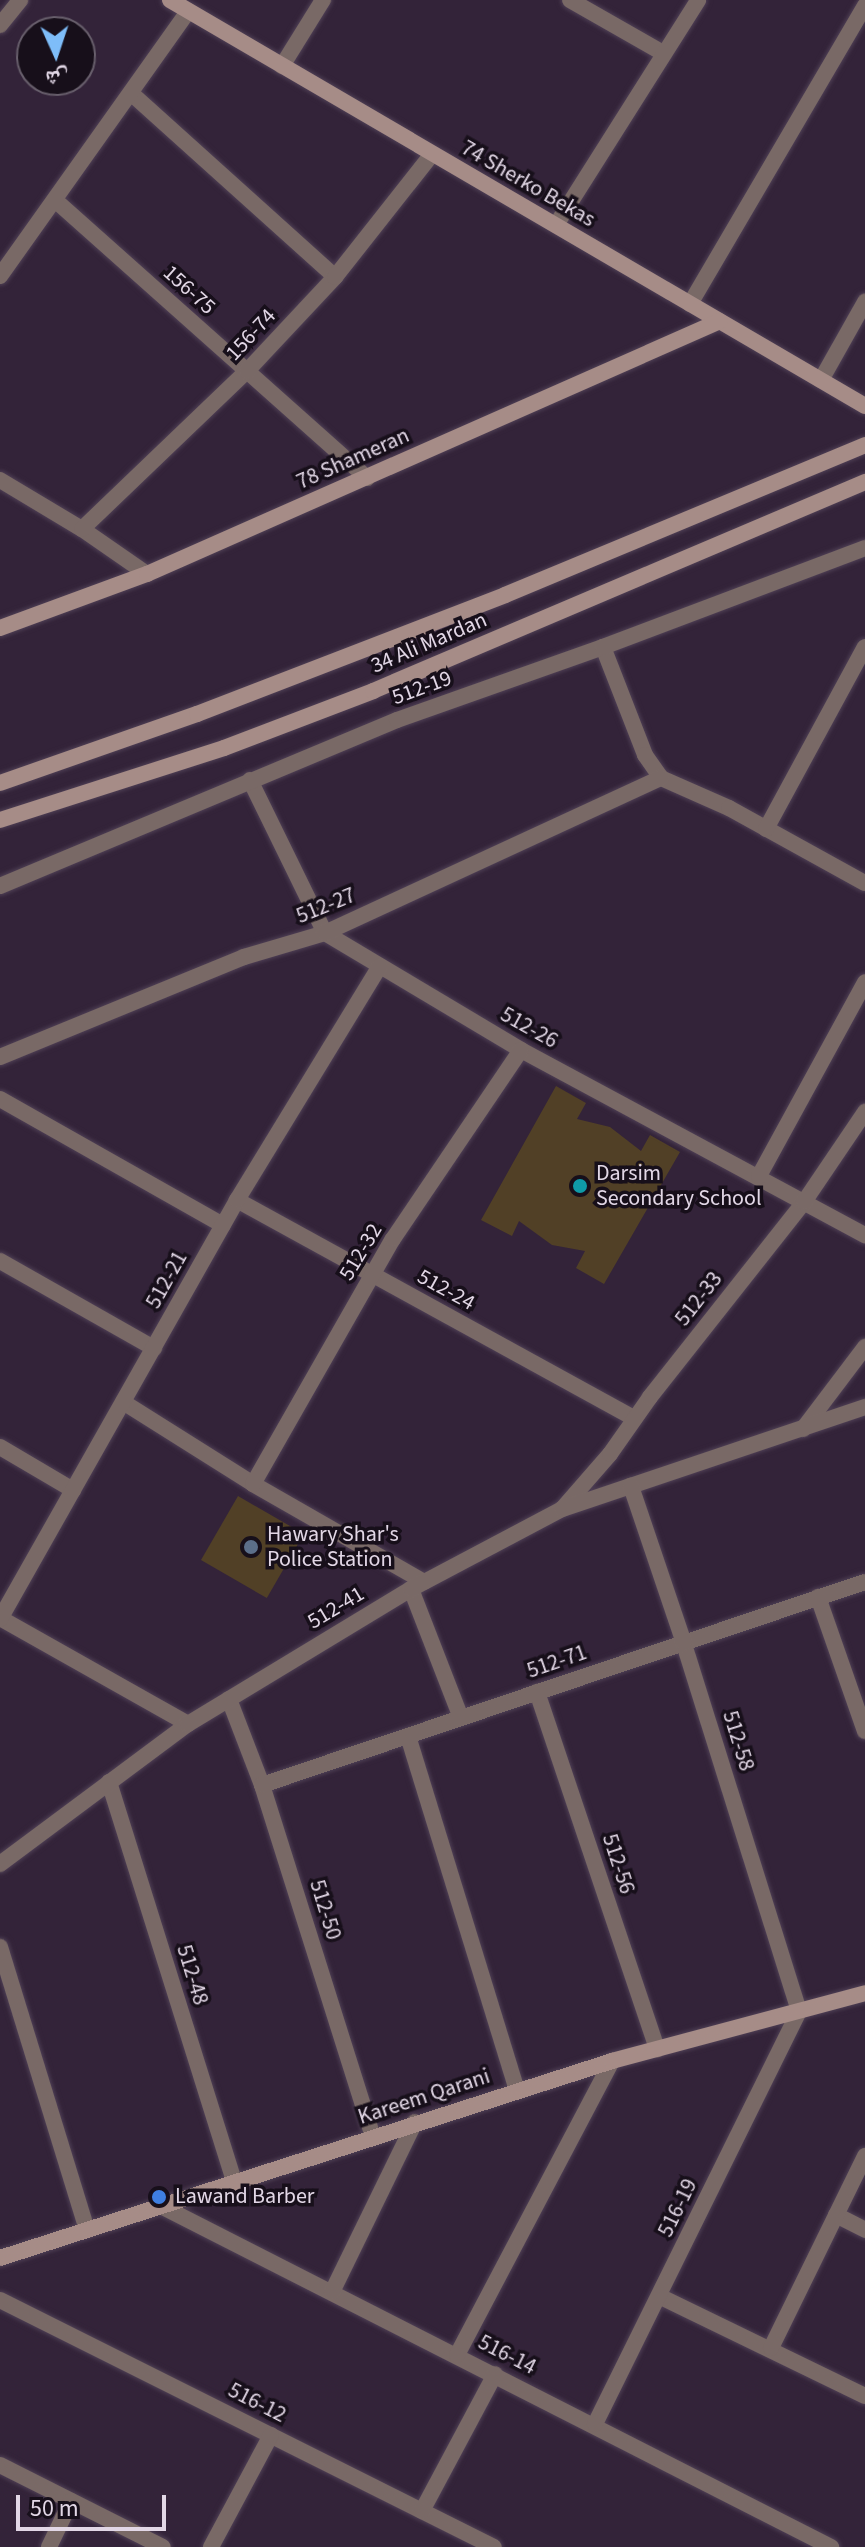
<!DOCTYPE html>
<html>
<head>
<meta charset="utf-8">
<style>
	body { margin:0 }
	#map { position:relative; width:865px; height:2547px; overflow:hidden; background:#332339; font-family:"Source Sans 3","Noto Naskh Arabic",sans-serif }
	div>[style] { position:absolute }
	.building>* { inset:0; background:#514026; transform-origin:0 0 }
	.roads { filter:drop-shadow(0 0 2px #4f4055) drop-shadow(0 0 2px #4f4055) }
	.street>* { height:16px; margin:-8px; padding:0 8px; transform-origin:8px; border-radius:8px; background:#796966 }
	.secondary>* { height:16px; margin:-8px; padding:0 8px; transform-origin:8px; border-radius:8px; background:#a68c87 }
	.dots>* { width:22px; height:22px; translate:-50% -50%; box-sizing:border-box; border:4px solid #170f1a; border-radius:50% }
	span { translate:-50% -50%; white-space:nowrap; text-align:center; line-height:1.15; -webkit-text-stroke:7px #170f1a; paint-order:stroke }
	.street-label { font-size:22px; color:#e2d7e6 }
	.poi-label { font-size:22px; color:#e2d7e6 }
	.left { translate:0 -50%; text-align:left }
	.north { position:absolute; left:16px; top:16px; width:80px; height:80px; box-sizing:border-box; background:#170f1a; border:2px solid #685f6c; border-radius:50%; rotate:177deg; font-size:22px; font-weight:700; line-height:32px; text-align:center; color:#e2d7e6 }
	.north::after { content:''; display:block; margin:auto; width:28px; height:36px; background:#7ebdf9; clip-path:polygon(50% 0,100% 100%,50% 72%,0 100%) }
	.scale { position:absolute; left:16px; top:2495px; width:150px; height:36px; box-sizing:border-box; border:4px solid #e2d7e6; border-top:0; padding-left:10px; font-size:24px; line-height:28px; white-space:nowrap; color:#e2d7e6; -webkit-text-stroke:6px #170f1a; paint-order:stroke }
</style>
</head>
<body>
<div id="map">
	<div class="building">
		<i style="clip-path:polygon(556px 1086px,586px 1103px,577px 1119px,610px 1127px,641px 1151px,650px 1135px,680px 1152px,604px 1284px,576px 1268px,585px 1251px,552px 1245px,519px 1221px,512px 1236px,481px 1220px)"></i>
		<i style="left:238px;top:1496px;width:76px;height:74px;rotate:30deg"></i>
	</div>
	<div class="roads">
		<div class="street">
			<i style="left:570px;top:0;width:107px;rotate:29.7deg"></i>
			<i style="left:0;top:25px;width:32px;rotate:-51deg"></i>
			<i style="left:282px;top:66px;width:78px;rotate:-58.2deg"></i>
			<i style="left:132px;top:94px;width:273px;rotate:42deg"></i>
			<i style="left:55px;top:200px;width:418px;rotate:41.7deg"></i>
			<i style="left:556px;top:225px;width:266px;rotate:-57.7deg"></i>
			<i style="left:0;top:276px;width:325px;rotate:-54.6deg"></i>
			<i style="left:690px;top:304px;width:346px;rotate:-59.6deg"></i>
			<i style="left:821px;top:380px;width:90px;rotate:-60.6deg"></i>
			<i style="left:0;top:480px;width:96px;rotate:30.9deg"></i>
			<i style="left:82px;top:529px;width:79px;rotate:34.7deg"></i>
			<i style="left:82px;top:529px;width:228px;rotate:-43.8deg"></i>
			<i style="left:247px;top:371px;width:129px;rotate:-46.9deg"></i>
			<i style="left:335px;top:277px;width:157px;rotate:-51.7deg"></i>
			<i style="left:603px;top:647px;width:116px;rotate:68.7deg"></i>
			<i style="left:645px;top:755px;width:28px;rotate:55deg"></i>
			<i style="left:661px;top:778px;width:74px;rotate:23.8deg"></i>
			<i style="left:729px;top:808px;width:155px;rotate:28.9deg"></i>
			<i style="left:250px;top:780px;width:170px;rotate:63.9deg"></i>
			<i style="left:325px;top:933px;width:228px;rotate:30.8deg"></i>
			<i style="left:521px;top:1050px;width:391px;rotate:28.3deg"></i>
			<i style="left:766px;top:829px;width:207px;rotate:-61.5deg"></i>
			<i style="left:0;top:886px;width:430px;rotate:-22.7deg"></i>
			<i style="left:397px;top:720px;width:219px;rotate:-19.5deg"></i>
			<i style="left:603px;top:647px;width:280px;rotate:-20.7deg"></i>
			<i style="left:0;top:1057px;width:264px;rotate:-22.3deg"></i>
			<i style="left:244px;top:957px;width:84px;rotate:-16.5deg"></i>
			<i style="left:325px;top:933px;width:370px;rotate:-24.8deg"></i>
			<i style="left:0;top:1099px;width:256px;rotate:29.5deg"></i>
			<i style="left:759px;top:1176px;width:221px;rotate:-61.3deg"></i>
			<i style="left:237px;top:1200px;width:453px;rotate:28.8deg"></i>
			<i style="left:0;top:1261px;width:177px;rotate:29.5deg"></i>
			<i style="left:123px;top:1402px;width:154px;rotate:32.2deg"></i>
			<i style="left:253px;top:1484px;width:197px;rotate:29.8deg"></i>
			<i style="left:803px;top:1429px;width:103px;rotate:-52.9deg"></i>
			<i style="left:0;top:1447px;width:85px;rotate:30.5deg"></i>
			<i style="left:253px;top:1484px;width:282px;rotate:-60.3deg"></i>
			<i style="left:393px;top:1239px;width:228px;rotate:-55.9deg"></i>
			<i style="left:563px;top:1508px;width:72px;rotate:-49deg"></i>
			<i style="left:610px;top:1454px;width:70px;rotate:-54.9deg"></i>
			<i style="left:650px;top:1397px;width:248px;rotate:-51.7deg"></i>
			<i style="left:804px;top:1202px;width:109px;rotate:-55.9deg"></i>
			<i style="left:411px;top:1589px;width:138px;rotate:68.8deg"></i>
			<i style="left:818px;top:1597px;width:142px;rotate:70.7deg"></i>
			<i style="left:0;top:1618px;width:216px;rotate:29.4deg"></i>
			<i style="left:0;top:1619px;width:481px;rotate:-60.5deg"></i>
			<i style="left:237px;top:1200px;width:274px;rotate:-58.6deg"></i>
			<i style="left:537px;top:1692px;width:377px;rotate:71.4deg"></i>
			<i style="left:229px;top:1699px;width:92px;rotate:69deg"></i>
			<i style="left:262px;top:1785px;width:368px;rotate:72.5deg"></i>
			<i style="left:408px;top:1736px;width:371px;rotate:72.9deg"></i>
			<i style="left:109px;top:1782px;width:419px;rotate:72.6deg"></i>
			<i style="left:262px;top:1785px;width:636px;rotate:-18.61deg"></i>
			<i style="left:0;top:1864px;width:234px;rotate:-36.7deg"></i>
			<i style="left:188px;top:1724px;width:261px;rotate:-31.2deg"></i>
			<i style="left:411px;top:1589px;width:171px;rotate:-27.9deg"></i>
			<i style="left:562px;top:1509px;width:320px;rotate:-18.6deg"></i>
			<i style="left:0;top:1947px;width:296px;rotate:72.9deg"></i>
			<i style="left:161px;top:2206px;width:752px;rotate:26.97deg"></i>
			<i style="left:836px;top:2215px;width:33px;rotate:27deg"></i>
			<i style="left:332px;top:2292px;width:189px;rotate:-64deg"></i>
			<i style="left:659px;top:2296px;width:229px;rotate:25.9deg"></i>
			<i style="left:0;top:2300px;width:552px;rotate:26.57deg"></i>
			<i style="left:771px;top:2348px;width:214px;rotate:-63.9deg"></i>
			<i style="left:457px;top:2355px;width:332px;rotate:-62.2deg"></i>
			<i style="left:595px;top:2424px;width:461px;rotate:-63.7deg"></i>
			<i style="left:799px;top:2011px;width:386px;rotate:-107.4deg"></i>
			<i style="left:684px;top:1643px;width:166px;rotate:-108.7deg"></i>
			<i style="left:0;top:2465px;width:182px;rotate:26.7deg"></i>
			<i style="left:422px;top:2511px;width:155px;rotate:-61.9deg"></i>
			<i style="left:49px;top:2547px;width:51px;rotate:-64.4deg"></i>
			<i style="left:211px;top:2547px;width:127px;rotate:-61.8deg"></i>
		</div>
		<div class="secondary">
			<i style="left:170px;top:0;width:805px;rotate:30.29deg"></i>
			<i style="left:0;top:628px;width:157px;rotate:-20.2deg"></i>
			<i style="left:147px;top:574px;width:626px;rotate:-23.82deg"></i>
			<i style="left:0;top:783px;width:209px;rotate:-19.3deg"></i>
			<i style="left:197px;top:714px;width:330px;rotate:-21.1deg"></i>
			<i style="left:505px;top:595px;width:390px;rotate:-22.6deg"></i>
			<i style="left:0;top:820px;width:235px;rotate:-17.8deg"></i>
			<i style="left:224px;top:748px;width:160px;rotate:-20.9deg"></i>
			<i style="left:373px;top:691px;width:535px;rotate:-23.02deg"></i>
			<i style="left:0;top:2258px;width:643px;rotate:-17.84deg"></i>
			<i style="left:612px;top:2061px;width:262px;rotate:-15deg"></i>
		</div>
	</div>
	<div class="dots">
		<i style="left:580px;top:1186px;background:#0f9aa8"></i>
		<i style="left:251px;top:1547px;background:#5c6f8a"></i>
		<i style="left:159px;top:2197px;background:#3f7fe0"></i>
	</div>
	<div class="street-label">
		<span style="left:528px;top:184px;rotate:30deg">74 Sherko Bekas</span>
		<span style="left:189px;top:290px;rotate:42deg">156-75</span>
		<span style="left:251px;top:335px;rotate:-47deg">156-74</span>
		<span style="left:353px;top:459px;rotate:-24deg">78 Shameran</span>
		<span style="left:429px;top:643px;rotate:-23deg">34 Ali Mardan</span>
		<span style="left:422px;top:688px;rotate:-20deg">512-19</span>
		<span style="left:326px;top:906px;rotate:-22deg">512-27</span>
		<span style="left:529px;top:1028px;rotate:29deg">512-26</span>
		<span style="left:361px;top:1252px;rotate:-59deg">512-32</span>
		<span style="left:167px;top:1280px;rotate:-61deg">512-21</span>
		<span style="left:446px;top:1290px;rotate:29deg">512-24</span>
		<span style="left:699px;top:1299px;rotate:-52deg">512-33</span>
		<span style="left:336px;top:1608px;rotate:-31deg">512-41</span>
		<span style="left:557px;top:1662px;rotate:-19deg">512-71</span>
		<span style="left:738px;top:1741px;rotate:73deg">512-58</span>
		<span style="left:618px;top:1864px;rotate:72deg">512-56</span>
		<span style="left:325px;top:1910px;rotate:73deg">512-50</span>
		<span style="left:192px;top:1975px;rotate:73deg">512-48</span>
		<span style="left:424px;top:2097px;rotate:-18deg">Kareem Qarani</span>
		<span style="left:678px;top:2208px;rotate:-64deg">516-19</span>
		<span style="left:507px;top:2355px;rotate:27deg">516-14</span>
		<span style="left:257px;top:2403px;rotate:27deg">516-12</span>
	</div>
	<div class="poi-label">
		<span class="left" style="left:596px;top:1186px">Darsim<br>Secondary School</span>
		<span class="left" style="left:267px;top:1547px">Hawary Shar's<br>Police Station</span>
		<span class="left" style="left:175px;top:2197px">Lawand Barber</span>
	</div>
	<div class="north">ش</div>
	<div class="scale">50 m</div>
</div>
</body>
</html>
